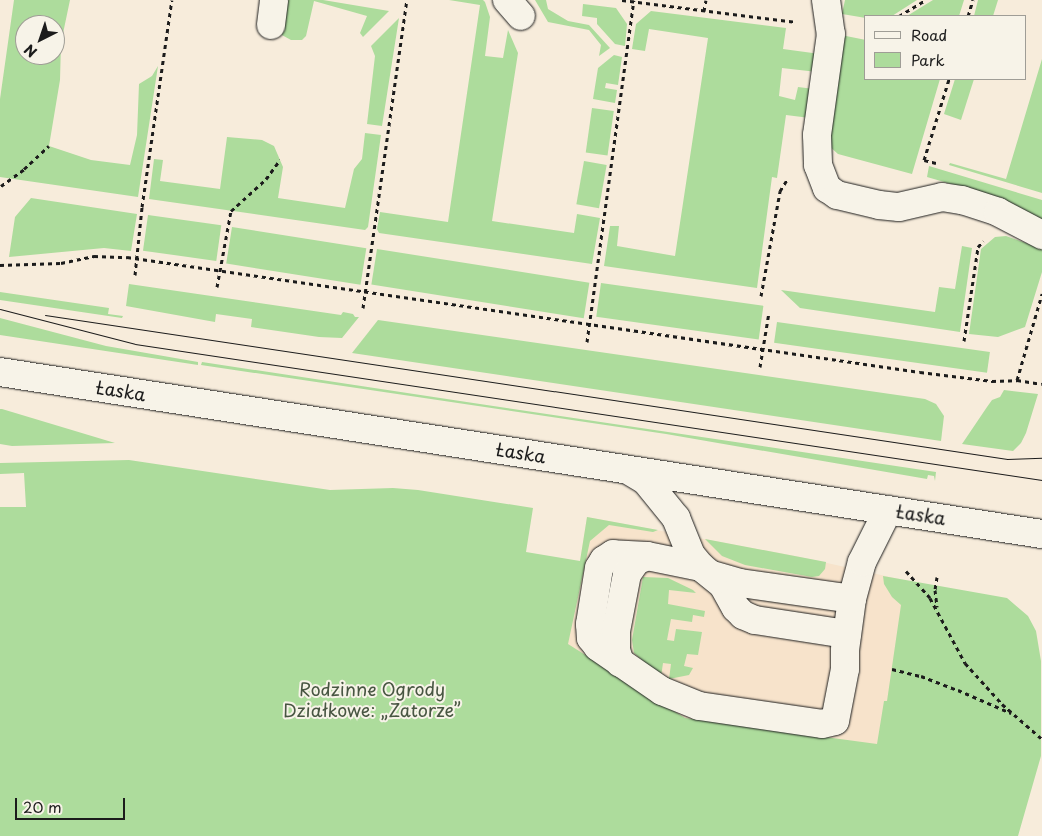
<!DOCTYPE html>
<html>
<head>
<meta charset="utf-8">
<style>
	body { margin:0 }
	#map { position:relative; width:1042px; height:836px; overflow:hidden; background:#f7ecdb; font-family:"Playpen Sans",sans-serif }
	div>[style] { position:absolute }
	.built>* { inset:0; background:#f7e3cb }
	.green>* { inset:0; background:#addc9c; transform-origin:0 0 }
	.path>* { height:3px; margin-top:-1.5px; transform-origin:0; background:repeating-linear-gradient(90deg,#1c1c1c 0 4px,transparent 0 8px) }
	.roads { filter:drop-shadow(0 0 1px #1c1c1c) drop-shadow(0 0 1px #1c1c1c) }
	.minor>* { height:28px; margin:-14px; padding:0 14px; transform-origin:14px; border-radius:14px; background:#f7f3e8 }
	.major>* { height:28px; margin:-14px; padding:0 14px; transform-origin:14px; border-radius:14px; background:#f7f3e8 }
	.tram>* { height:1px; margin:-0.5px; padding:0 0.5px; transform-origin:0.5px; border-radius:0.5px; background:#1c1c1c }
	span { translate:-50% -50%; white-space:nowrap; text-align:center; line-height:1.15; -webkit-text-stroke:4px #f7f3e8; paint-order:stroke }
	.street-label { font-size:18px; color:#1c1c1c }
	.park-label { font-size:18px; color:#485642 }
	.legend { position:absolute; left:864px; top:15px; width:162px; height:65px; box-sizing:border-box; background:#f7f3e8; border:1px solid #9f9d96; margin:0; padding:6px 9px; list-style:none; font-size:15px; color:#1c1c1c }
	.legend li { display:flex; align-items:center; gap:10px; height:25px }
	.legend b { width:25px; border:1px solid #9f9d96 }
	.north { position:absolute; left:15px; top:15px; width:50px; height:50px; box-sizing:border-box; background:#f7f3e8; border:1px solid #9f9d96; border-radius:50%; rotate:221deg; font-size:14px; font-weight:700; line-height:20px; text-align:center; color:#1c1c1c }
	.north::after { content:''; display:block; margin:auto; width:18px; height:22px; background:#1c1c1c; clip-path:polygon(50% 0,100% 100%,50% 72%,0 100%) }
	.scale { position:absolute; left:15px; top:798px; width:110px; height:22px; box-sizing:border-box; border:2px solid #1c1c1c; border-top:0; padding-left:6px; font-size:15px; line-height:18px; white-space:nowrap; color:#1c1c1c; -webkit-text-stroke:4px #f7f3e8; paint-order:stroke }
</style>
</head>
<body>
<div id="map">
	<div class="built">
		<i style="clip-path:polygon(587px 517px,800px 557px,908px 581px,881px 746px,700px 736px,554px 652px,580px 561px)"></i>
	</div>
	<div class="green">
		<i style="clip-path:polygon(evenodd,14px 0,70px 0,61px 43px,60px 80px,49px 146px,91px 160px,130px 165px,137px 135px,139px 84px,152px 76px,158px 66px,138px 197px,0 177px,0 99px,14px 0,25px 25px,55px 25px,55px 55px,25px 55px,25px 25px)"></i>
		<i style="clip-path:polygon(283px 0,323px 0,389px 11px,363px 37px,360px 33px,367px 16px,314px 1px,306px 36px,302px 40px,291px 40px,280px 34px)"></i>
		<i style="clip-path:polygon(449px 0,483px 0,485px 2px,490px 17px,485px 56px,503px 58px,508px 30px,518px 53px,492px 221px,574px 233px,577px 214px,600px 218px,592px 264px,379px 233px,377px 229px,380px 212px,448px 222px,480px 5px)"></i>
		<i style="clip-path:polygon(535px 0,546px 0,548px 9px,568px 21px,589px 25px,610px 48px,599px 56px,601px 45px,589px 30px,548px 22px)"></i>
		<i style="clip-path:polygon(845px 0,917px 0,892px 16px,866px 16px,866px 18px,842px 14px)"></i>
		<i style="clip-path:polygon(933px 0,964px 0,959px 16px,907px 16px)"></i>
		<i style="clip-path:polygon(978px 0,998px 0,993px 16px,974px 16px)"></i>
		<i style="clip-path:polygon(583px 4px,616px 8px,627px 24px,625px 46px,615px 44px,597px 24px,597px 18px,582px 16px)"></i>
		<i style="clip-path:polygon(651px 11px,786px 28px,783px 49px,820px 54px,817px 72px,782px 68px,779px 96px,795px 100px,798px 87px,814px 89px,810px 118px,786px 115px,777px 178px,772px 177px,757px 288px,604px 266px,610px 226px,619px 226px,617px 246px,675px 256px,708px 38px,649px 29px,645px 51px,632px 49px,636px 24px)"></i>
		<i style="clip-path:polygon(399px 18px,382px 126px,367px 124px,375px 56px,371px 46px)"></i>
		<i style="clip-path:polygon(841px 35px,866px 40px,866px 79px,940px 79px,912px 174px,838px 154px,828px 145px)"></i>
		<i style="clip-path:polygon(614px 55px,622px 57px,618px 85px,606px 83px,605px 88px,617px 90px,615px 103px,593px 99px,598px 68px)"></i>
		<i style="clip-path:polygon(1042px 59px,1042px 193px,949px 165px,950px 163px,1006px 179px)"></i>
		<i style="clip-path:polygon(955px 79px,974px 79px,961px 120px,944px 114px)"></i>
		<i style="left:592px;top:108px;width:22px;height:45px;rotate:8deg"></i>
		<i style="clip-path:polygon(365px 133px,381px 135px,368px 227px,365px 230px,149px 199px,154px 159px,163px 160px,160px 181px,220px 189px,227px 137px,262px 140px,274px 146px,283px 167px,278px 198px,345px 208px,354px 169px,362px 159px)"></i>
		<i style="left:584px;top:161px;width:23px;height:44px;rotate:10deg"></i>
		<i style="clip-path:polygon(929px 166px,1042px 200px,1042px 223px,989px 195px,927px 177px)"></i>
		<i style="clip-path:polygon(31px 198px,137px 214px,131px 251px,104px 248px,9px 257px,15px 217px)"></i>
		<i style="left:148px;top:215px;width:74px;height:36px;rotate:8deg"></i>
		<i style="left:232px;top:227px;width:136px;height:37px;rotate:9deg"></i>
		<i style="clip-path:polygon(1006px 236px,1029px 244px,1035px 243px,1042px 247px,1042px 272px,1025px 327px,998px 337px,969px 334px,981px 249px,995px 237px)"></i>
		<i style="clip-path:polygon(962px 246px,972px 248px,960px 332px,800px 308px,781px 290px,935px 312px,939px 287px,955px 289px)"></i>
		<i style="left:377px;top:249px;width:215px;height:36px;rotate:9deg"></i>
		<i style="left:601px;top:283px;width:164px;height:34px;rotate:8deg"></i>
		<i style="clip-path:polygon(129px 284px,341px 315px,343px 312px,353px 314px,355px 317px,359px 317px,342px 338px,319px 337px,251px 327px,252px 319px,216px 314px,215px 322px,126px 306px)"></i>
		<i style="clip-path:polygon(0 292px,109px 308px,108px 314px,123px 316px,122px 318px,0 300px)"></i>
		<i style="clip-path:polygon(0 318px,106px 346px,198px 362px,198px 365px,0 335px)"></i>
		<i style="clip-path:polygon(378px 320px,925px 399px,936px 404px,944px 416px,941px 441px,352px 353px)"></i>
		<i style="left:777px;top:322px;width:215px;height:21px;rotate:8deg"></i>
		<i style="clip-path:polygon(202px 362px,460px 401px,936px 472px,935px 481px,934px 476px,928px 475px,927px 479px,666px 434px,201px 365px)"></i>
		<i style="clip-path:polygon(1004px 390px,1038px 394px,1026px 433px,1021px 443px,1013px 451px,962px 444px,987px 407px,992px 400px,1000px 397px)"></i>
		<i style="clip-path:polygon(0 409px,2px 409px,115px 443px,12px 446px,0 444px)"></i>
		<i style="clip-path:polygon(129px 460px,330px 490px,393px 488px,418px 490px,533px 508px,526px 552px,580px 561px,587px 517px,658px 530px,653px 532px,609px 525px,590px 541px,568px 644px,685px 718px,877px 744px,884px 701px,887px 701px,901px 605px,892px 597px,884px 584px,883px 576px,1007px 598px,1028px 616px,1036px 631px,1041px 661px,1041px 756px,1018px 836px,0 836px,0 507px,26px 507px,24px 473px,0 474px,0 463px)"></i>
		<i style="clip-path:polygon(705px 539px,826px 562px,825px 569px,819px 576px,812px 577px,745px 565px,722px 556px)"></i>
		<i style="clip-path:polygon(643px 577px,668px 578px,693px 590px,696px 593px,669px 590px,668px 604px,705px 611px,704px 617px,693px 615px,692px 622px,671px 619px,667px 640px,674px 641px,676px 629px,702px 632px,698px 655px,687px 654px,684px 666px,693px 668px,689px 675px,669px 679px,671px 664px,663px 663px,661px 677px,634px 653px,632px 640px)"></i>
	</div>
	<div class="path">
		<i style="left:622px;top:0;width:174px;rotate:7.2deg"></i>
		<i style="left:704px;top:11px;width:11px;rotate:-80deg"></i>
		<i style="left:899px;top:16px;width:31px;rotate:-31deg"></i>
		<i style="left:968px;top:16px;width:17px;rotate:-73deg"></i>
		<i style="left:936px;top:163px;width:12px;rotate:-166deg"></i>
		<i style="left:924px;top:160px;width:85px;rotate:-72.8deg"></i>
		<i style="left:1px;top:186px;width:29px;rotate:-36deg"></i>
		<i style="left:24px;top:169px;width:34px;rotate:-43deg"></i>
		<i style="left:0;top:265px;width:61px;rotate:-1.9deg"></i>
		<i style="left:61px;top:263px;width:34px;rotate:-12deg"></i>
		<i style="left:94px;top:256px;width:33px;rotate:2deg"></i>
		<i style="left:127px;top:257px;width:801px;rotate:8.25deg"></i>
		<i style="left:920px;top:372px;width:73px;rotate:7.1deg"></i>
		<i style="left:992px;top:381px;width:25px;rotate:-2deg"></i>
		<i style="left:1017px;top:380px;width:25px;rotate:9deg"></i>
		<i style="left:135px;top:275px;width:68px;rotate:-84.1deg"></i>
		<i style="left:142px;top:207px;width:209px;rotate:-81.8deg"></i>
		<i style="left:217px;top:287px;width:77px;rotate:-79.6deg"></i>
		<i style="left:231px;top:211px;width:47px;rotate:-42.4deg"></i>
		<i style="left:266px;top:179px;width:24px;rotate:-54deg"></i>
		<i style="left:761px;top:296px;width:107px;rotate:-79.7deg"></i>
		<i style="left:780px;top:191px;width:13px;rotate:-58deg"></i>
		<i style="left:363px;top:308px;width:311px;rotate:-81.9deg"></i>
		<i style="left:964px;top:341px;width:95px;rotate:-81.5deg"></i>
		<i style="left:978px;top:247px;width:8px;rotate:-50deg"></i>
		<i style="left:587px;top:342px;width:345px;rotate:-82.2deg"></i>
		<i style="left:760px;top:367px;width:56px;rotate:-80.7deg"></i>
		<i style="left:1017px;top:380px;width:90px;rotate:-73.8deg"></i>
		<i style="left:906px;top:571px;width:36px;rotate:48deg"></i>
		<i style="left:930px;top:598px;width:74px;rotate:61.7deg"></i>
		<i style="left:965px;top:663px;width:55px;rotate:47.9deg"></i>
		<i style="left:1002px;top:704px;width:53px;rotate:41.2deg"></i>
		<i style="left:937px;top:577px;width:13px;rotate:99deg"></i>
		<i style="left:935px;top:590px;width:17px;rotate:83deg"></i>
		<i style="left:892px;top:669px;width:30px;rotate:14deg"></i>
		<i style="left:921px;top:676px;width:40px;rotate:21deg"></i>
		<i style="left:958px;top:690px;width:58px;rotate:23.5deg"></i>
	</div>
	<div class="roads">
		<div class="minor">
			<i style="left:507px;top:0;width:21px;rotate:49deg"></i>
			<i style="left:826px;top:0;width:34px;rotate:82deg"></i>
			<i style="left:831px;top:34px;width:102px;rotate:97.9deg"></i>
			<i style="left:817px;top:135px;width:30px;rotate:88deg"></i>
			<i style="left:818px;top:165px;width:25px;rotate:69deg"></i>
			<i style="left:827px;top:188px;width:12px;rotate:35deg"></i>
			<i style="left:837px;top:195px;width:43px;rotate:13.4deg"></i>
			<i style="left:879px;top:205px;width:20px;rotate:6deg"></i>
			<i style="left:899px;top:207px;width:44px;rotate:-13.1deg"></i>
			<i style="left:942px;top:197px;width:20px;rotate:9deg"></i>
			<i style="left:962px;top:200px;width:38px;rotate:18deg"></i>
			<i style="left:998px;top:212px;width:50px;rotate:27.6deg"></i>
			<i style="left:271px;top:25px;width:25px;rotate:-83deg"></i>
			<i style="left:628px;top:470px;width:21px;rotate:31deg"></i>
			<i style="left:646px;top:481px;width:48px;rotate:51deg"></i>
			<i style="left:676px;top:518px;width:40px;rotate:68deg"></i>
			<i style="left:691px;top:555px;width:16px;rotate:50deg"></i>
			<i style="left:701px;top:567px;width:28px;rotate:39deg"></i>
			<i style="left:723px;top:585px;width:26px;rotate:61deg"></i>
			<i style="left:736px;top:608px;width:10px;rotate:45deg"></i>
			<i style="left:743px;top:615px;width:13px;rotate:23deg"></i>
			<i style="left:755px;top:620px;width:93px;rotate:8.7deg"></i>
			<i style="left:701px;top:567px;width:55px;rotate:-168.5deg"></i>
			<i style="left:647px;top:556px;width:34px;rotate:-177deg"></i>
			<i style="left:613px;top:554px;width:11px;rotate:146deg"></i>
			<i style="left:604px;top:560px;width:9px;rotate:122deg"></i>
			<i style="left:599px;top:568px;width:57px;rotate:99.1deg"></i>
			<i style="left:590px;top:624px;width:14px;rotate:86deg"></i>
			<i style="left:591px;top:638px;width:11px;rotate:52deg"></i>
			<i style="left:598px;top:647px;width:78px;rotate:34.5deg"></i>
			<i style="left:662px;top:691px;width:40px;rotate:22deg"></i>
			<i style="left:699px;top:706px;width:124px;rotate:8.3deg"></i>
			<i style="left:822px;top:724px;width:13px;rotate:-13deg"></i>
			<i style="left:835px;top:721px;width:53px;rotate:-79.1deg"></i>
			<i style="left:845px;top:669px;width:19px;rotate:-90deg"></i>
			<i style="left:845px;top:650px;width:51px;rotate:-82.2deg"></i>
			<i style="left:712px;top:575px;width:29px;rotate:16deg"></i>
			<i style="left:740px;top:583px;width:113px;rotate:8.1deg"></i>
			<i style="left:852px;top:599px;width:38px;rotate:-75deg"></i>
			<i style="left:862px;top:562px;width:58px;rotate:-63.4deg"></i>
			<i style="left:620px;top:663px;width:14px;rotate:-107deg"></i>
			<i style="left:616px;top:650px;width:19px;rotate:-90deg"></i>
			<i style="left:616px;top:631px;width:58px;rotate:-79.1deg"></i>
			<i style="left:627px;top:574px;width:16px;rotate:-55deg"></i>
			<i style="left:636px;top:561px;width:12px;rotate:-24deg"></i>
		</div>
		<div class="major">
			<i style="left:0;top:372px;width:1055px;rotate:8.84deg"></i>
		</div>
	</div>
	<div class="tram">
		<i style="left:0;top:309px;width:139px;rotate:14.5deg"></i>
		<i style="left:135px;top:344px;width:917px;rotate:8.53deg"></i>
		<i style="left:45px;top:315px;width:973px;rotate:8.51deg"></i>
		<i style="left:1007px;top:459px;width:35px;rotate:-2deg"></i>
	</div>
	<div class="street-label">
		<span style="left:121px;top:391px;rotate:9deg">Łaska</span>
		<span style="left:521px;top:453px;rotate:9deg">Łaska</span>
		<span style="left:921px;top:515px;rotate:9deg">Łaska</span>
	</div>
	<div class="park-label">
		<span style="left:372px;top:700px">Rodzinne Ogrody<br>Działkowe: „Zatorze”</span>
	</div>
	<ul class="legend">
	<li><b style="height:6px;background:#f7f3e8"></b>Road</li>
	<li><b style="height:14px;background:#addc9c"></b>Park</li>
	</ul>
	<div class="north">N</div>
	<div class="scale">20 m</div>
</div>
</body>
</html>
